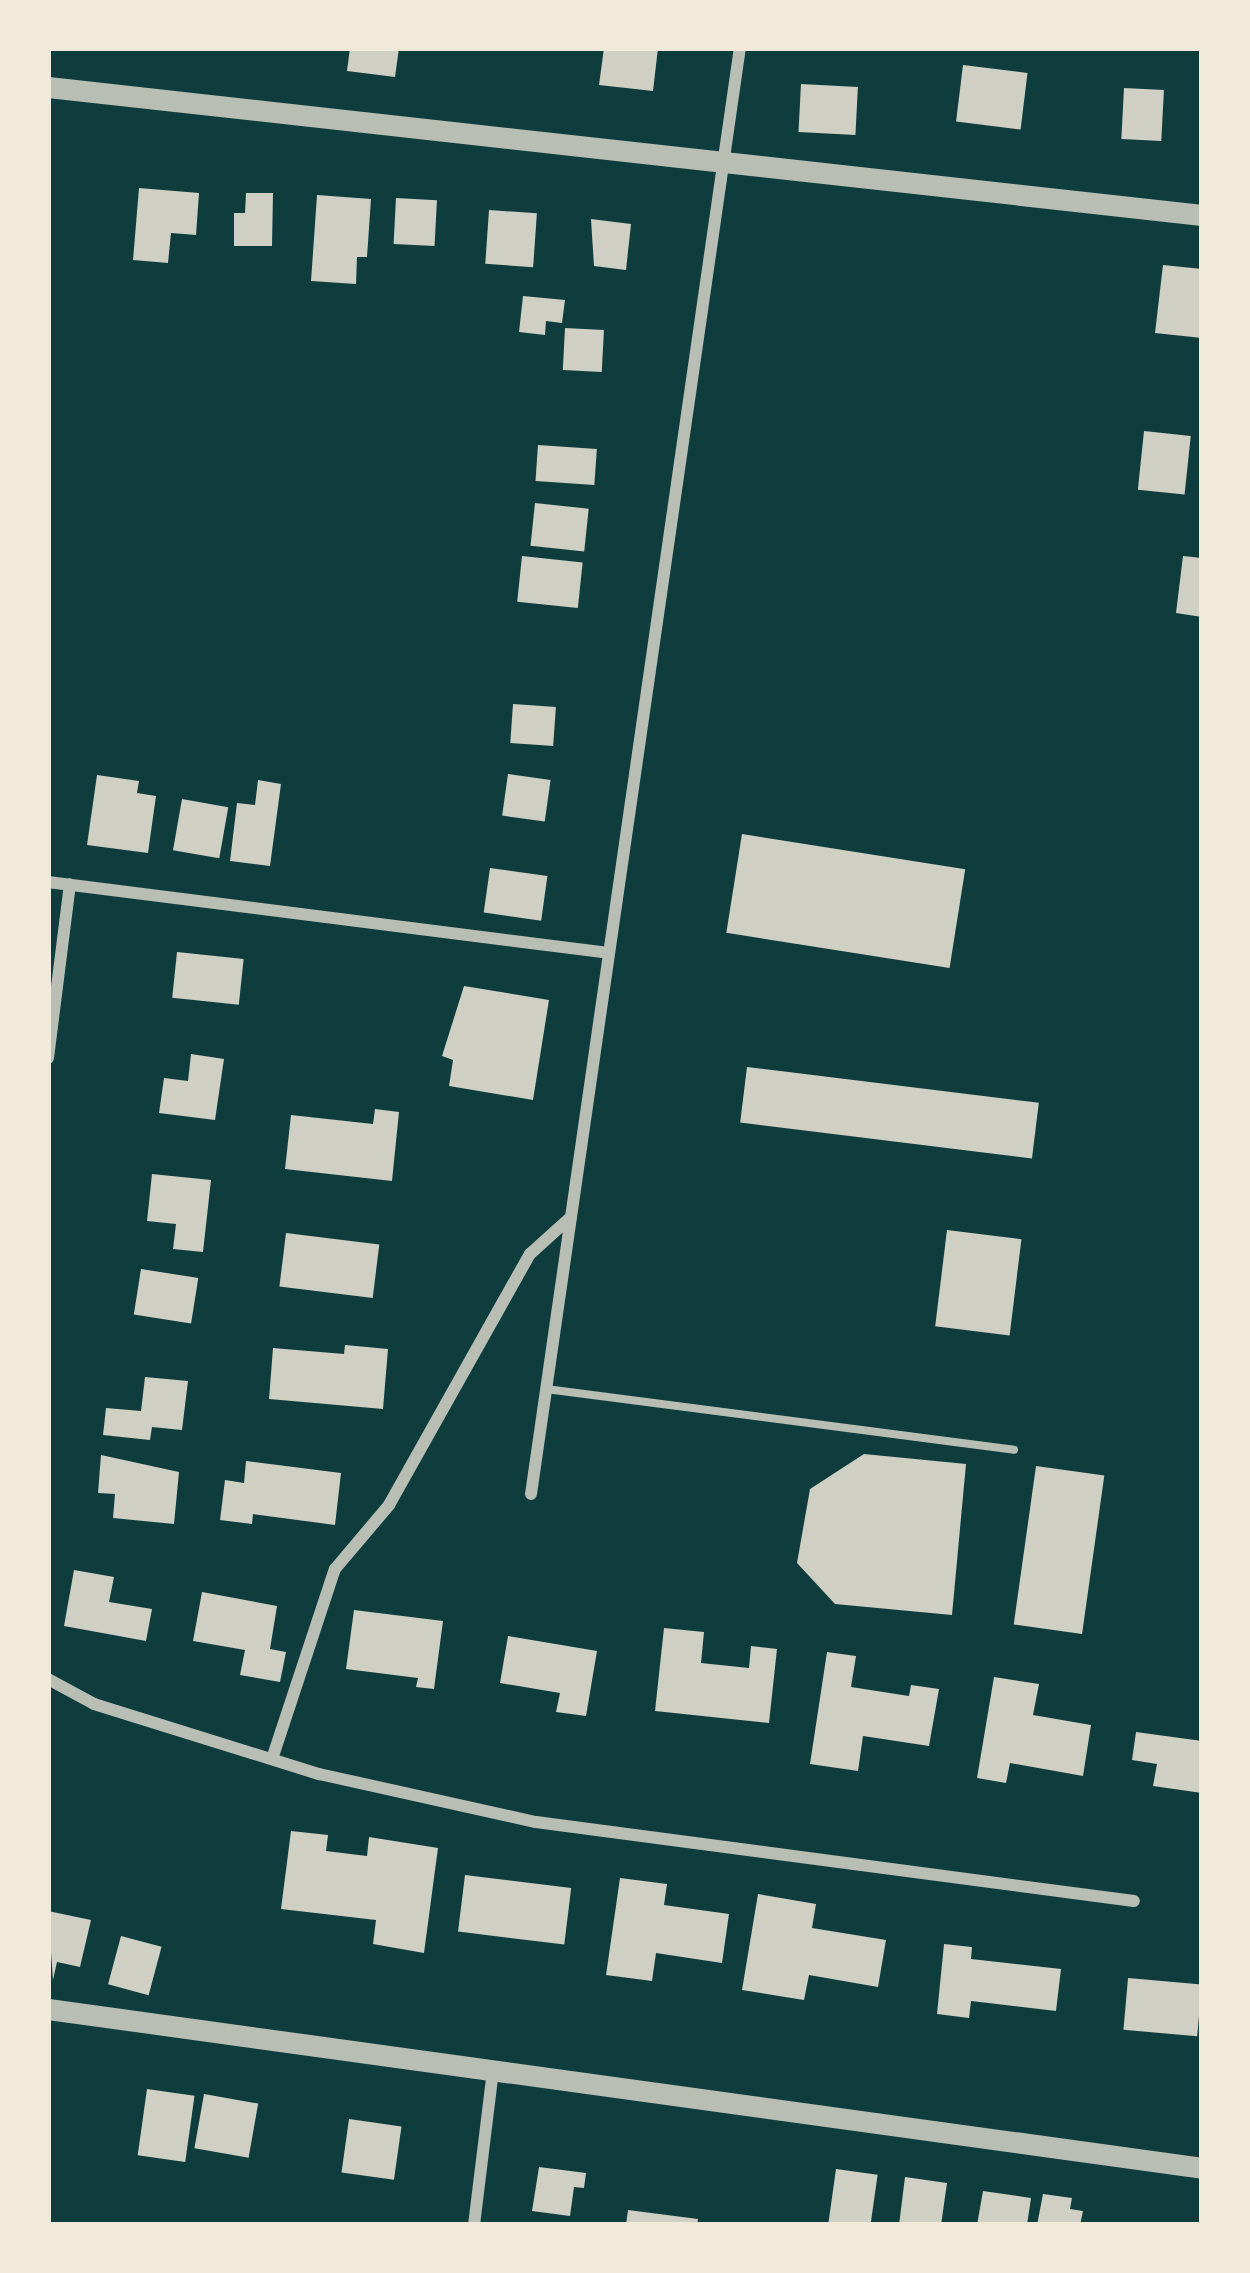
<!DOCTYPE html>
<html>
<head>
<meta charset="utf-8">
<style>
	body { margin:0 }
	#map { position:relative; width:1250px; height:2273px; overflow:hidden; background:#0f3d3e; font-family:"Libre Baskerville",serif }
	div>[style] { position:absolute }
	.building>* { inset:0; background:#cfcfc3; transform-origin:0 0 }
	.service>* { height:8px; margin:-4px; padding:0 4px; transform-origin:4px; border-radius:4px; background:#b8beb3 }
	.minor>* { height:12px; margin:-6px; padding:0 6px; transform-origin:6px; border-radius:6px; background:#b8beb3 }
	.tertiary>* { height:21px; margin:-10.5px; padding:0 10.5px; transform-origin:10.5px; border-radius:10.5px; background:#b8beb3 }
	span { translate:-50% -50%; white-space:nowrap; text-align:center; line-height:1.15; -webkit-text-stroke:9px #f1e9da; paint-order:stroke }
	.frame { position:absolute; inset:0; border:51px solid #f1e9da; pointer-events:none }
</style>
</head>
<body>
<div id="map">
	<div class="building">
		<i style="clip-path:polygon(350px 48px,399px 48px,395px 77px,347px 71px)"></i>
		<i style="clip-path:polygon(604px 48px,658px 48px,653px 91px,599px 85px)"></i>
		<i style="left:963px;top:65px;width:65px;height:57px;rotate:7deg"></i>
		<i style="left:801px;top:84px;width:57px;height:48px;rotate:3deg"></i>
		<i style="left:1124px;top:88px;width:40px;height:51px;rotate:3deg"></i>
		<i style="clip-path:polygon(139px 188px,199px 193px,196px 235px,171px 233px,168px 263px,133px 260px)"></i>
		<i style="clip-path:polygon(246px 193px,273px 193px,272px 246px,234px 246px,234px 213px,245px 213px)"></i>
		<i style="clip-path:polygon(317px 195px,371px 199px,367px 257px,357px 257px,356px 284px,311px 281px)"></i>
		<i style="left:396px;top:198px;width:41px;height:46px;rotate:3deg"></i>
		<i style="left:489px;top:210px;width:48px;height:54px;rotate:4deg"></i>
		<i style="clip-path:polygon(591px 219px,631px 224px,626px 270px,594px 266px)"></i>
		<i style="clip-path:polygon(1163px 265px,1202px 269px,1202px 338px,1155px 333px)"></i>
		<i style="clip-path:polygon(523px 296px,565px 300px,562px 323px,546px 321px,545px 335px,519px 332px)"></i>
		<i style="left:565px;top:328px;width:39px;height:42px;rotate:3deg"></i>
		<i style="left:1144px;top:431px;width:47px;height:59px;rotate:6deg"></i>
		<i style="left:538px;top:445px;width:59px;height:36px;rotate:4deg"></i>
		<i style="left:535px;top:503px;width:54px;height:43px;rotate:6deg"></i>
		<i style="left:522px;top:556px;width:61px;height:46px;rotate:6deg"></i>
		<i style="clip-path:polygon(1183px 556px,1202px 558px,1202px 617px,1176px 613px)"></i>
		<i style="left:513px;top:704px;width:43px;height:39px;rotate:4deg"></i>
		<i style="left:508px;top:774px;width:43px;height:42px;rotate:8deg"></i>
		<i style="clip-path:polygon(97px 775px,139px 781px,137px 793px,156px 796px,148px 853px,87px 845px)"></i>
		<i style="clip-path:polygon(258px 780px,281px 784px,270px 866px,230px 861px,237px 803px,255px 805px)"></i>
		<i style="left:182px;top:799px;width:47px;height:52px;rotate:10deg"></i>
		<i style="left:742px;top:834px;width:226px;height:100px;rotate:9deg"></i>
		<i style="left:490px;top:868px;width:58px;height:45px;rotate:8deg"></i>
		<i style="left:177px;top:952px;width:67px;height:46px;rotate:6deg"></i>
		<i style="clip-path:polygon(464px 986px,549px 1000px,533px 1100px,449px 1086px,453px 1060px,442px 1056px)"></i>
		<i style="clip-path:polygon(191px 1054px,224px 1059px,215px 1120px,159px 1113px,164px 1078px,188px 1081px)"></i>
		<i style="left:747px;top:1067px;width:294px;height:56px;rotate:7deg"></i>
		<i style="clip-path:polygon(375px 1109px,399px 1112px,392px 1181px,285px 1169px,291px 1115px,373px 1124px)"></i>
		<i style="clip-path:polygon(152px 1174px,211px 1180px,203px 1252px,173px 1249px,176px 1224px,147px 1221px)"></i>
		<i style="left:947px;top:1230px;width:75px;height:97px;rotate:7deg"></i>
		<i style="left:286px;top:1233px;width:94px;height:54px;rotate:7deg"></i>
		<i style="left:141px;top:1269px;width:58px;height:46px;rotate:9deg"></i>
		<i style="clip-path:polygon(345px 1345px,388px 1349px,383px 1409px,269px 1399px,273px 1348px,344px 1354px)"></i>
		<i style="clip-path:polygon(145px 1377px,188px 1381px,182px 1430px,152px 1427px,150px 1440px,103px 1435px,106px 1408px,141px 1411px)"></i>
		<i style="clip-path:polygon(864px 1454px,966px 1464px,952px 1615px,835px 1604px,797px 1563px,810px 1489px)"></i>
		<i style="clip-path:polygon(101px 1455px,179px 1472px,174px 1524px,113px 1518px,115px 1494px,98px 1493px)"></i>
		<i style="clip-path:polygon(246px 1461px,341px 1473px,335px 1525px,253px 1514px,252px 1524px,220px 1520px,225px 1480px,244px 1483px)"></i>
		<i style="left:1036px;top:1466px;width:69px;height:160px;rotate:8deg"></i>
		<i style="clip-path:polygon(74px 1570px,114px 1577px,109px 1602px,152px 1609px,146px 1641px,64px 1626px)"></i>
		<i style="clip-path:polygon(202px 1592px,277px 1606px,270px 1649px,286px 1652px,280px 1682px,240px 1675px,245px 1650px,193px 1641px)"></i>
		<i style="clip-path:polygon(354px 1610px,443px 1621px,434px 1689px,416px 1687px,418px 1678px,346px 1669px)"></i>
		<i style="clip-path:polygon(664px 1628px,704px 1632px,701px 1663px,749px 1668px,751px 1646px,777px 1649px,769px 1723px,655px 1711px)"></i>
		<i style="clip-path:polygon(508px 1636px,597px 1651px,586px 1716px,556px 1712px,560px 1693px,500px 1683px)"></i>
		<i style="clip-path:polygon(827px 1652px,856px 1656px,851px 1687px,909px 1696px,911px 1685px,939px 1689px,929px 1746px,863px 1736px,858px 1771px,810px 1764px)"></i>
		<i style="clip-path:polygon(994px 1677px,1039px 1684px,1033px 1715px,1091px 1725px,1083px 1776px,1010px 1763px,1006px 1783px,977px 1778px)"></i>
		<i style="clip-path:polygon(1136px 1732px,1202px 1741px,1202px 1793px,1153px 1786px,1157px 1764px,1132px 1760px)"></i>
		<i style="clip-path:polygon(291px 1831px,328px 1835px,326px 1851px,367px 1856px,369px 1837px,438px 1848px,424px 1953px,373px 1944px,376px 1920px,281px 1909px)"></i>
		<i style="left:465px;top:1875px;width:107px;height:57px;rotate:7deg"></i>
		<i style="clip-path:polygon(620px 1878px,667px 1884px,664px 1905px,729px 1914px,722px 1963px,656px 1953px,652px 1981px,606px 1975px)"></i>
		<i style="clip-path:polygon(758px 1894px,816px 1904px,812px 1928px,886px 1940px,878px 1987px,809px 1975px,804px 2000px,742px 1990px)"></i>
		<i style="clip-path:polygon(48px 1911px,91px 1920px,80px 1967px,57px 1962px,53px 1980px)"></i>
		<i style="left:121px;top:1936px;width:42px;height:50px;rotate:15deg"></i>
		<i style="clip-path:polygon(944px 1944px,972px 1947px,971px 1959px,1061px 1969px,1056px 2011px,971px 2001px,969px 2018px,937px 2014px)"></i>
		<i style="left:1128px;top:1978px;width:74px;height:52px;rotate:5deg"></i>
		<i style="left:147px;top:2089px;width:48px;height:67px;rotate:8deg"></i>
		<i style="left:204px;top:2094px;width:55px;height:55px;rotate:10deg"></i>
		<i style="left:349px;top:2119px;width:53px;height:54px;rotate:8deg"></i>
		<i style="clip-path:polygon(539px 2167px,586px 2173px,584px 2188px,574px 2187px,570px 2216px,532px 2211px)"></i>
		<i style="left:836px;top:2169px;width:42px;height:57px;rotate:8deg"></i>
		<i style="clip-path:polygon(905px 2177px,947px 2183px,941px 2225px,899px 2225px)"></i>
		<i style="clip-path:polygon(983px 2191px,1031px 2198px,1027px 2225px,977px 2225px)"></i>
		<i style="clip-path:polygon(1043px 2194px,1072px 2198px,1070px 2209px,1083px 2211px,1080px 2225px,1037px 2225px)"></i>
		<i style="clip-path:polygon(628px 2210px,698px 2219px,697px 2225px,626px 2225px)"></i>
	</div>
	<div class="service">
		<i style="left:546px;top:1389px;width:472px;rotate:7.4deg"></i>
	</div>
	<div class="minor">
		<i style="left:48px;top:882px;width:565px;rotate:7.21deg"></i>
		<i style="left:48px;top:1058px;width:175px;rotate:-82.8deg"></i>
		<i style="left:531px;top:1494px;width:1461px;rotate:-81.78deg"></i>
		<i style="left:48px;top:1679px;width:52px;rotate:28.5deg"></i>
		<i style="left:94px;top:1704px;width:236px;rotate:17.3deg"></i>
		<i style="left:319px;top:1774px;width:222px;rotate:12.5deg"></i>
		<i style="left:536px;top:1822px;width:603px;rotate:7.53deg"></i>
		<i style="left:272px;top:1759px;width:200px;rotate:-71.7deg"></i>
		<i style="left:335px;top:1569px;width:84px;rotate:-49.8deg"></i>
		<i style="left:389px;top:1505px;width:288px;rotate:-60.7deg"></i>
		<i style="left:530px;top:1254px;width:55px;rotate:-42.1deg"></i>
		<i style="left:474px;top:2225px;width:156px;rotate:-83deg"></i>
	</div>
	<div class="tertiary">
		<i style="left:48px;top:87px;width:1161px;rotate:6.33deg"></i>
		<i style="left:48px;top:2009px;width:1165px;rotate:7.84deg"></i>
	</div>
	<div class="frame"></div>
</div>
</body>
</html>
